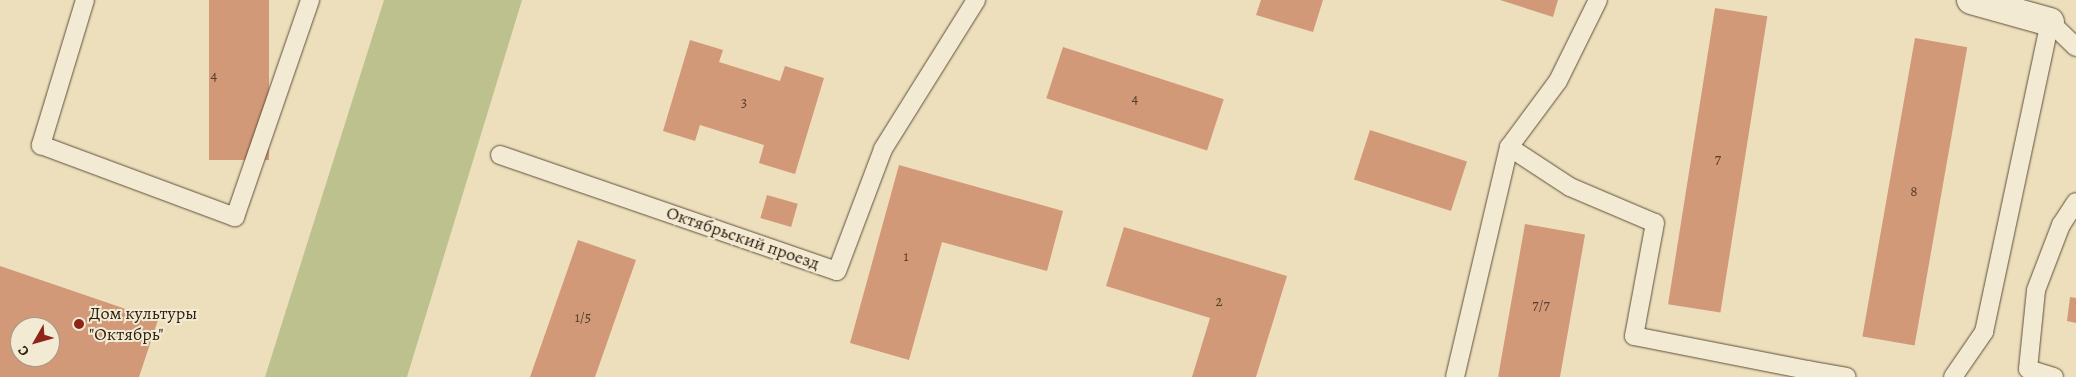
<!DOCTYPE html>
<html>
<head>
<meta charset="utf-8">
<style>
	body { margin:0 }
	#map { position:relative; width:2076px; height:377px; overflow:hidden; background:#eddfbc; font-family:Alegreya,serif }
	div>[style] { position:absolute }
	.green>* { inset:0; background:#bcc18e }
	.building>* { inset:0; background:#d29979; transform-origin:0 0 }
	.roads { filter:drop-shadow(0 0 1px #5e503a) drop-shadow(0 0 1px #5e503a) }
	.lane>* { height:18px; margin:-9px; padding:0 9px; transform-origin:9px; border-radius:9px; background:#f3ead3 }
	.street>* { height:28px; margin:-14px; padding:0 14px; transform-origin:14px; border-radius:14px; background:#f3ead3 }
	.dots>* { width:14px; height:14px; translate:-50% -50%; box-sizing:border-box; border:2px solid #f3ead3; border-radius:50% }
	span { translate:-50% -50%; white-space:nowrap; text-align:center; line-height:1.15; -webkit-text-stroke:4px #f3ead3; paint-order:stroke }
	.number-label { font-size:15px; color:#573e29 }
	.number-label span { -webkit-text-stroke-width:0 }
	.street-label { font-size:18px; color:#2e200e }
	.poi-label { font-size:18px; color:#2e200e }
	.left { translate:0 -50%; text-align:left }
	.north { position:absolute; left:10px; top:317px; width:50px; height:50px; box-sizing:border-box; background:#f3ead3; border:1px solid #a49984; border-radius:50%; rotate:232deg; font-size:14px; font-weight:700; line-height:20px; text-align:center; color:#2e200e }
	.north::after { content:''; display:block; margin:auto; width:18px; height:22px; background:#8f2418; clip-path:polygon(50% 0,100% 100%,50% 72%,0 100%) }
</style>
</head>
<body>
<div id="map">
	<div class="green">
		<i style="clip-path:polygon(384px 0,522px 0,407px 377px,265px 377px)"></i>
	</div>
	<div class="building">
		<i style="left:209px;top:0;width:60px;height:160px"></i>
		<i style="clip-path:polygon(1261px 0,1323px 0,1313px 32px,1256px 15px)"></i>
		<i style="clip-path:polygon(1500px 0,1558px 0,1553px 17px)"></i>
		<i style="left:1715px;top:8px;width:53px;height:300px;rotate:9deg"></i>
		<i style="left:1915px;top:38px;width:53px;height:303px;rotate:10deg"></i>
		<i style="clip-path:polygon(690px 40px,723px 50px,719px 62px,780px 81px,785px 66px,824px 78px,795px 174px,759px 163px,764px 145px,700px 125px,695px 141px,663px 131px)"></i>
		<i style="left:1063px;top:47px;width:169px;height:54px;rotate:18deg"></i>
		<i style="left:1370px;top:130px;width:102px;height:52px;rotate:18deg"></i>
		<i style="clip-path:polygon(899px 165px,1063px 211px,1047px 271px,942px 242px,909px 360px,850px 343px)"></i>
		<i style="left:767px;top:195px;width:32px;height:24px;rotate:16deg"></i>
		<i style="left:1525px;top:224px;width:61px;height:155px;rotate:10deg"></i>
		<i style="clip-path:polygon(1124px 227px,1287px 276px,1256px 377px,1192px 377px,1210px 318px,1106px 286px)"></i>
		<i style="clip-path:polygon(578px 240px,636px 260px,595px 377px,530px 377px)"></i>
		<i style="clip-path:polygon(evenodd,0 266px,158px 320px,139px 377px,0 377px,0 266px,20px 327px,50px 327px,50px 357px,20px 357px,20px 327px)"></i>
		<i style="clip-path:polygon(2070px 297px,2076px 298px,2076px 323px,2067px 321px)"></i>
	</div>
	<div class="roads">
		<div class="lane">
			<i style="left:85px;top:0;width:152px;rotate:106.9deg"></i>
			<i style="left:41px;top:145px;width:207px;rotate:20.4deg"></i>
			<i style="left:235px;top:217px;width:230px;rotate:-70.9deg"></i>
			<i style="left:2050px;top:22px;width:36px;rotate:44deg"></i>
			<i style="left:1509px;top:147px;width:73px;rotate:33.3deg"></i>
			<i style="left:1570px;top:187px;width:92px;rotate:23deg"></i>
			<i style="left:1655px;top:223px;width:115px;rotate:100.5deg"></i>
			<i style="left:1634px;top:336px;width:177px;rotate:11.1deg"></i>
			<i style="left:500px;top:155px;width:356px;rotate:19deg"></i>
			<i style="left:837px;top:271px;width:130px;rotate:-69.3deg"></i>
			<i style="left:883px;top:149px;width:176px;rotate:-58deg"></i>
			<i style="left:1455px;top:377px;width:236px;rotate:-76.8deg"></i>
			<i style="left:1509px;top:147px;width:82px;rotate:-53.4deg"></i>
			<i style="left:1558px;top:81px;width:90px;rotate:-63.7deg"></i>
			<i style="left:1807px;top:377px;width:7px;rotate:-82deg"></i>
			<i style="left:1808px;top:370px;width:39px;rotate:10deg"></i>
			<i style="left:1953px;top:377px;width:55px;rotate:-55.4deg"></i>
			<i style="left:1984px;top:332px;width:317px;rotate:-78deg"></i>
			<i style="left:2054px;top:377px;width:27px;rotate:-163deg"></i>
			<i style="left:2028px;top:369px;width:79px;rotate:-84.2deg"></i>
			<i style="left:2036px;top:290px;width:70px;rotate:-69deg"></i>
			<i style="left:2061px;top:225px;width:27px;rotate:-57deg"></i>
		</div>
		<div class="street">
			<i style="left:1971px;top:0;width:82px;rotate:15.6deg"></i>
		</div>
	</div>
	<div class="dots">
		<i style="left:79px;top:324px;background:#8f2418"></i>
	</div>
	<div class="number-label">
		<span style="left:214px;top:76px">4</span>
		<span style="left:1135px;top:99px">4</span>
		<span style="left:744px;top:103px">3</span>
		<span style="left:1718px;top:160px">7</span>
		<span style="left:1914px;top:192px">8</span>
		<span style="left:906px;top:257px">1</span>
		<span style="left:1219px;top:302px">2</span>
		<span style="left:1541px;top:306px">7/7</span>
		<span style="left:583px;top:318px">1/5</span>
	</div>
	<div class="street-label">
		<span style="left:743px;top:238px;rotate:19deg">Октябрьский проезд</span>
	</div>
	<div class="poi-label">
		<span class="left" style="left:89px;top:324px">Дом культуры<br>"Октябрь"</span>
	</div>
	<div class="north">С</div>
</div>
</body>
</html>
